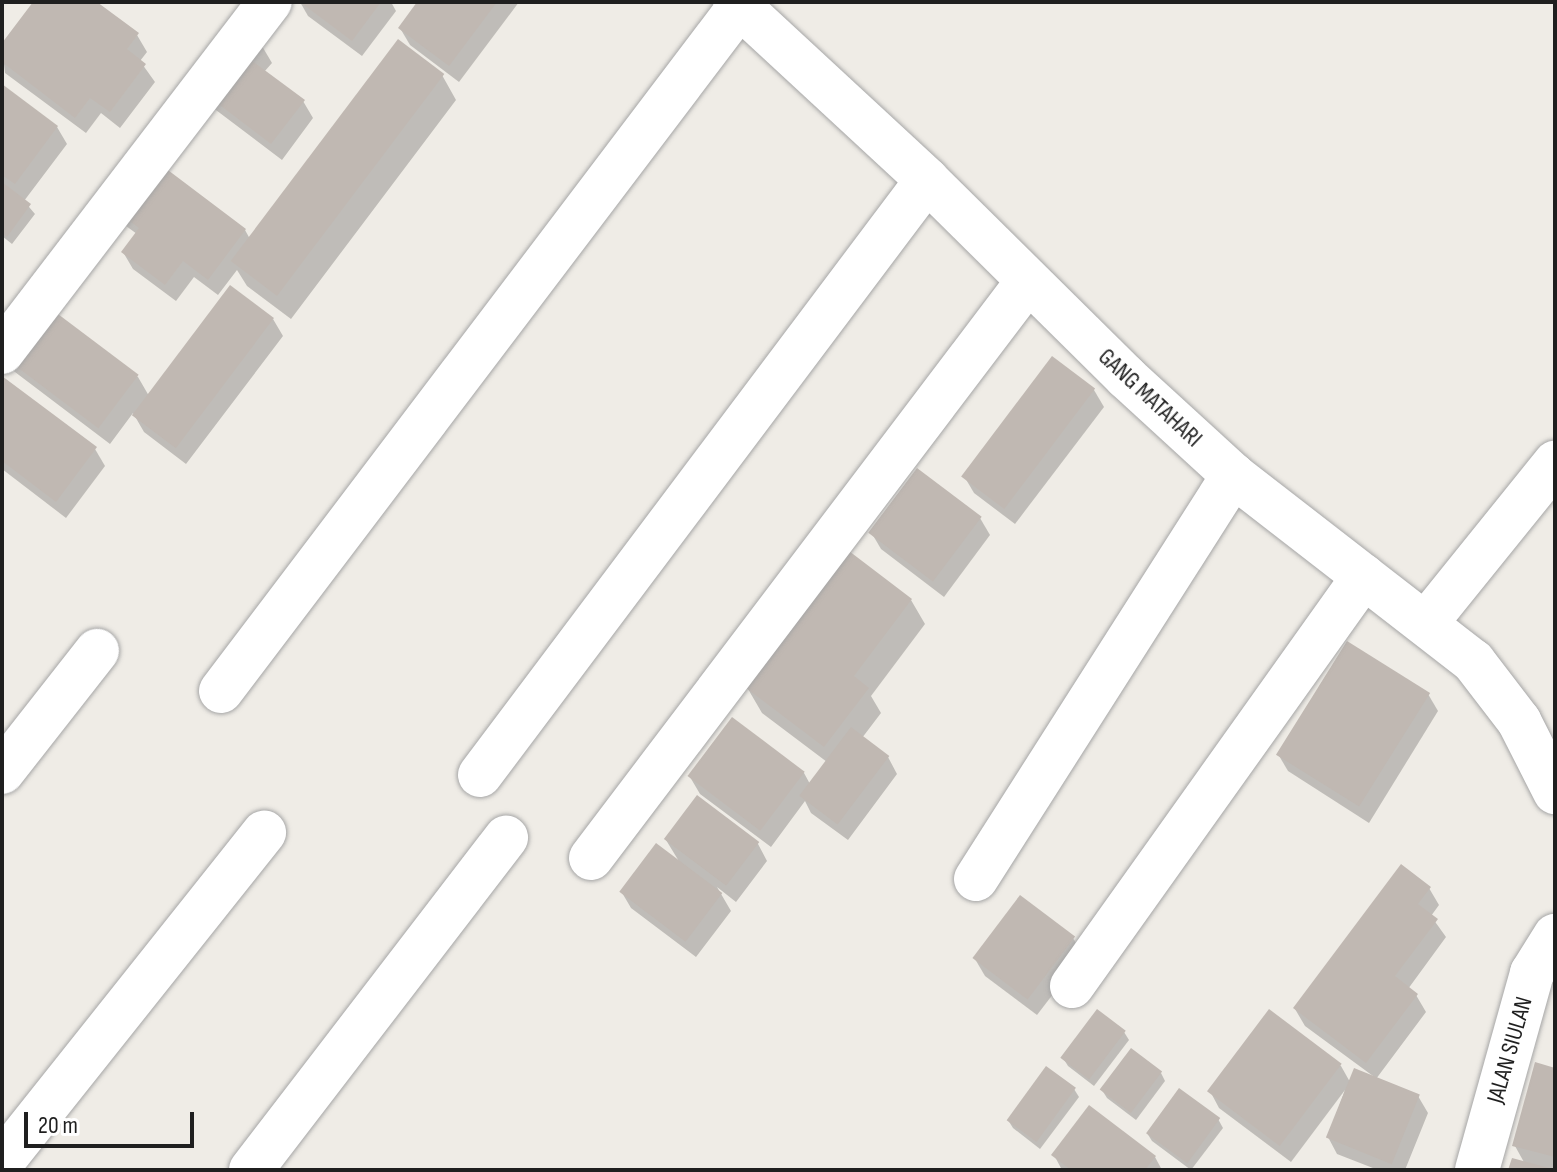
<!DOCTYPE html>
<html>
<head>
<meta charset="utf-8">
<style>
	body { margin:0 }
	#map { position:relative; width:1557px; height:1172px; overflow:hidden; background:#efece6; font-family:"Sofia Sans Condensed",sans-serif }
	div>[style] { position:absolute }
	.shadow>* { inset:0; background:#0003 }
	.building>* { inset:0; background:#c0b8b2; transform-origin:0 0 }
	.roads { filter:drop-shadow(0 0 2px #a6a6a6) drop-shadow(0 0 2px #a6a6a6) }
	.minor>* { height:44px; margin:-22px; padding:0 22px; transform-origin:22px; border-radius:22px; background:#fff }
	.tertiary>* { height:44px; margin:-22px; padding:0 22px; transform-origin:22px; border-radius:22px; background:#fff }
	span { translate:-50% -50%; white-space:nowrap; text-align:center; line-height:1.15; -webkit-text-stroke:8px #fff; paint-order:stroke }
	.street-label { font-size:24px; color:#1f1f1f }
	.frame { position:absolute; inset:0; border:4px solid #1f1f1f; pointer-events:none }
	.scale { position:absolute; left:24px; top:1112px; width:170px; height:36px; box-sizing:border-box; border:4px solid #1f1f1f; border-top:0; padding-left:10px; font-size:24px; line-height:28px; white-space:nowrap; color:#1f1f1f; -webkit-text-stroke:6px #fff; paint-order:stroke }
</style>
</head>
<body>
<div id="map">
	<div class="shadow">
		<i style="clip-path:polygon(36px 2px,94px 2px,137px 35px,147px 52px,140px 61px,155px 82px,120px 128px,101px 113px,86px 133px,5px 73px,2px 47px)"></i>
		<i style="clip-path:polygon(300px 2px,391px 2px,396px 11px,362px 56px,308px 16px)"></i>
		<i style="clip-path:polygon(420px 2px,519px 2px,459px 82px,410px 45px,400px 28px)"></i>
		<i style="clip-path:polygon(262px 46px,272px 63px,264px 72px,303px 101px,313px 118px,282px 160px,208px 104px)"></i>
		<i style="clip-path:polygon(442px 75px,456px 100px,291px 319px,247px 286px,237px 270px,218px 295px,194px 277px,176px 301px,133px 269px,123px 252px,137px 234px,122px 223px,112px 206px,245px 230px,250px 239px)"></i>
		<i style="clip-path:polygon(2px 86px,57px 127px,67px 144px,24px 201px,35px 214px,12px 244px,2px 236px)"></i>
		<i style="clip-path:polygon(39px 302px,138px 377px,149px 396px,273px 319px,283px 336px,186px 464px,144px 432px,133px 413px,110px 444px,11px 369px)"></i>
		<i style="clip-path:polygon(1052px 358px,1094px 390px,1104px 407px,1015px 524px,974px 493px,964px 476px)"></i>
		<i style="clip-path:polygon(2px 378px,95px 449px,105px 466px,66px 518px,2px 469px)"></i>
		<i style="clip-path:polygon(980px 518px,990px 535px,944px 597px,881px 549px,871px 532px)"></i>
		<i style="clip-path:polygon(911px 600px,925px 624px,871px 696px,881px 713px,862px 738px,888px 757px,897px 774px,848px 840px,811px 813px,805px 801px,771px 847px,700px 794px,690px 777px,804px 773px,810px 784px,827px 762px,762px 713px,748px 689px)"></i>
		<i style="clip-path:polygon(1428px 694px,1438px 711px,1369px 823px,1288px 771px,1278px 754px)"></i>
		<i style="clip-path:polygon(666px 840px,758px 844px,767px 861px,736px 902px,717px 887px,731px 911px,696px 957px,631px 908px,621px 891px,680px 863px)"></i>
		<i style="clip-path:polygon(1429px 888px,1439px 905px,1431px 916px,1446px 937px,1408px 989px,1416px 995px,1426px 1012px,1376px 1079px,1418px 1096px,1428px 1113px,1405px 1170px,1378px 1170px,1337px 1154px,1328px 1137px,1345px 1090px,1291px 1162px,1219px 1108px,1210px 1091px,1269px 1012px,1341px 1066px,1350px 1082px,1373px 1076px,1305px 1026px,1295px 1009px)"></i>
		<i style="clip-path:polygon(1073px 938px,1083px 955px,1037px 1015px,985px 976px,975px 959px)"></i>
		<i style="clip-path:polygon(1124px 1032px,1129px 1040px,1094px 1086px,1068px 1066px,1063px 1058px)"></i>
		<i style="clip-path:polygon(1555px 1070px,1555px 1170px,1510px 1170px,1525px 1164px,1515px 1146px)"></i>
		<i style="clip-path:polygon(1161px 1073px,1165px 1081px,1136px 1120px,1107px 1098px,1102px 1090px)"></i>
		<i style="clip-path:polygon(1074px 1089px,1079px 1097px,1040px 1149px,1013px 1128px,1008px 1120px)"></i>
		<i style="clip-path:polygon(1218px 1119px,1223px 1128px,1191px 1170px,1152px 1141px,1147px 1133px)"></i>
		<i style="clip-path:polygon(1054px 1155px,1155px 1157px,1162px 1170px,1062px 1170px)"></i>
	</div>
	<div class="building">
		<i style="clip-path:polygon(33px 2px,97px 2px,139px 33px,127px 49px,146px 64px,110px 112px,90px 98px,75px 118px,2px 62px,2px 43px)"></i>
		<i style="clip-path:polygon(300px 2px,381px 2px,352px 41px)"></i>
		<i style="clip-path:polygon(417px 2px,497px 2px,449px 66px,398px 28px)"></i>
		<i style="left:398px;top:39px;width:58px;height:278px;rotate:37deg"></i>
		<i style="clip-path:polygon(251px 60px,305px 100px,271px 144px,196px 87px)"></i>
		<i style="clip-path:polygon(2px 84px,58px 126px,15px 184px,2px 175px)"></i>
		<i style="clip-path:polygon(148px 155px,246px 229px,208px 280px,183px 261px,165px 285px,121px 252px,139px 228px,110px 206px)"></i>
		<i style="clip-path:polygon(2px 182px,31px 204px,7px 237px,2px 233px)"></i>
		<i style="left:230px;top:285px;width:55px;height:163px;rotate:37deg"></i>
		<i style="left:38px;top:299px;width:126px;height:67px;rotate:37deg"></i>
		<i style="left:1052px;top:356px;width:54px;height:151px;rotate:37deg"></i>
		<i style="clip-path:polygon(2px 376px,97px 447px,56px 502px,2px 461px)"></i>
		<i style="left:917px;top:468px;width:81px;height:81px;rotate:37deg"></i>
		<i style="clip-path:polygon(849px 551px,912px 599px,854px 676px,869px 688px,824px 747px,746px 688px)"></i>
		<i style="left:1347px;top:641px;width:98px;height:134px;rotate:32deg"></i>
		<i style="left:732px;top:717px;width:91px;height:74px;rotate:37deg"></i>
		<i style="left:851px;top:727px;width:48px;height:86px;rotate:37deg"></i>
		<i style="left:697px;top:795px;width:78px;height:55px;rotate:37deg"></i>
		<i style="left:656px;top:843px;width:83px;height:61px;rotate:37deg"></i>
		<i style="clip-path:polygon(1401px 864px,1431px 887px,1418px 904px,1438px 919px,1395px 976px,1418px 994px,1366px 1063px,1293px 1008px)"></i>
		<i style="left:1020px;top:895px;width:69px;height:79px;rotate:37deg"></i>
		<i style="left:1097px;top:1009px;width:36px;height:61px;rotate:37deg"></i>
		<i style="left:1269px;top:1009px;width:91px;height:103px;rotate:37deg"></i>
		<i style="left:1131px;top:1048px;width:39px;height:52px;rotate:37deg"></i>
		<i style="clip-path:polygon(1535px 1062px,1555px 1068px,1555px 1157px,1512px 1146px)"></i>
		<i style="left:1046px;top:1066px;width:37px;height:67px;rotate:36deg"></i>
		<i style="left:1354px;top:1068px;width:71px;height:75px;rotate:22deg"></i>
		<i style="left:1179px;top:1088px;width:51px;height:56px;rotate:36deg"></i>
		<i style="clip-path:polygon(1089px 1105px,1156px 1156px,1145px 1170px,1071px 1170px,1051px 1155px)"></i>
		<i style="clip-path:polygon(1512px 1158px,1553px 1169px,1553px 1170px,1508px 1170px)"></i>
	</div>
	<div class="roads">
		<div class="minor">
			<i style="left:735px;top:2px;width:262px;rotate:42.8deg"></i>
			<i style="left:927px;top:180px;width:280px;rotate:44.7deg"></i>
			<i style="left:1126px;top:377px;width:145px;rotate:42.5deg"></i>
			<i style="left:1233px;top:475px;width:304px;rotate:37.8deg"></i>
			<i style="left:1473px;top:661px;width:76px;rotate:52.5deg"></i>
			<i style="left:1519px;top:721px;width:80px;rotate:63.1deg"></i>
			<i style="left:2px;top:352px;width:441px;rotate:-52.6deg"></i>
			<i style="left:1426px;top:623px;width:206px;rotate:-51.1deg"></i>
			<i style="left:221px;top:691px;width:859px;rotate:-52.85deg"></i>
			<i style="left:2px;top:772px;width:154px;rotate:-51.9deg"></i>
			<i style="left:480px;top:775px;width:744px;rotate:-53.08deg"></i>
			<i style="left:591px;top:858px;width:724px;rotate:-52.86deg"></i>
			<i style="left:976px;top:879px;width:479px;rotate:-57.5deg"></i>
			<i style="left:1072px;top:986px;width:503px;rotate:-54.54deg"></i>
			<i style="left:2px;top:1162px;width:421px;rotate:-51.5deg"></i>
			<i style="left:251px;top:1170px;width:419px;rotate:-52.5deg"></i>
		</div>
		<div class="tertiary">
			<i style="left:1477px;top:1170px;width:205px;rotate:-74.4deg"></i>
			<i style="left:1532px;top:973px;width:44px;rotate:-58.1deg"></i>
		</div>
	</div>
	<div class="street-label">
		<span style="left:1150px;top:398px;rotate:43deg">GANG MATAHARI</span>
		<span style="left:1510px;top:1050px;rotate:-74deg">JALAN SIULAN</span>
	</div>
	<div class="frame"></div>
	<div class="scale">20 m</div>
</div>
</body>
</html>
